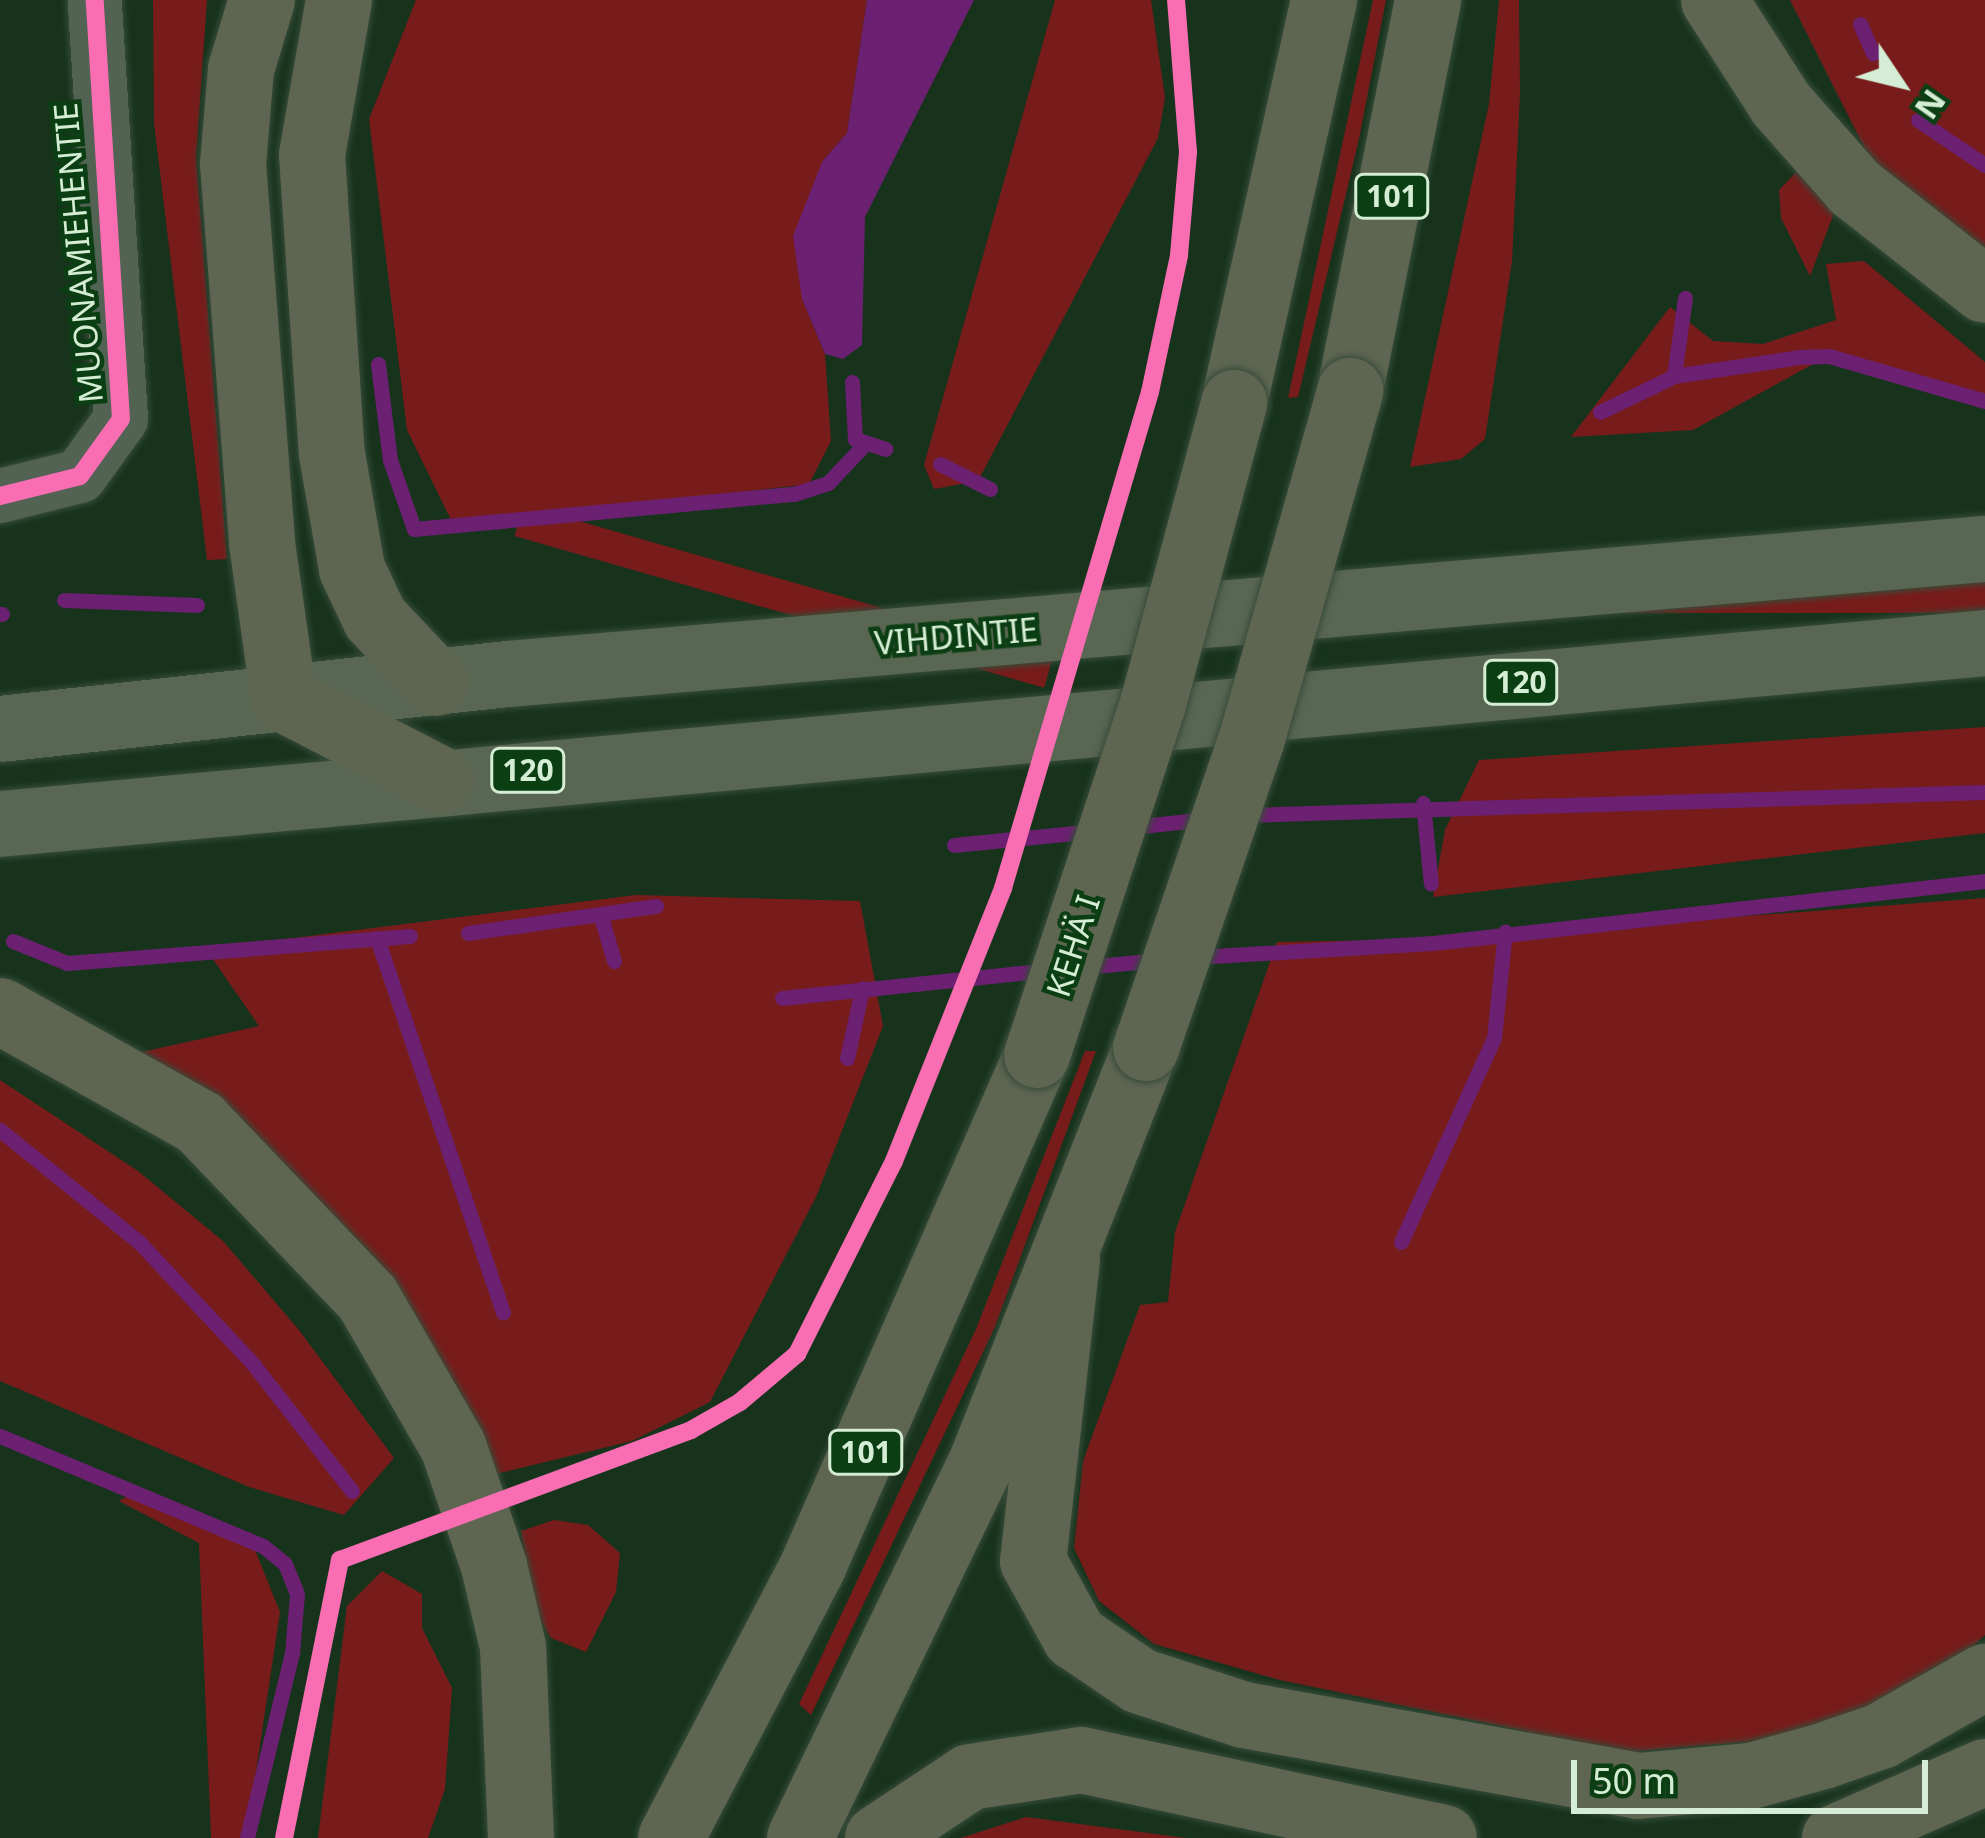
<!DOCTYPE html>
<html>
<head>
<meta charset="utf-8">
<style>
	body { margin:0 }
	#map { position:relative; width:1985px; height:1838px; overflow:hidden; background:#17331c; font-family:"Noto Sans",sans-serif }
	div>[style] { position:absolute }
	.green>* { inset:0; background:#781c1b; transform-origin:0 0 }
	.water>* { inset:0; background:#6c2071 }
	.stream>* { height:15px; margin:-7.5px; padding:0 7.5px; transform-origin:7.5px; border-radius:7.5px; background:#6c2071 }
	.roads { filter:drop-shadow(0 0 3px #374c3a) drop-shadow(0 0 3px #374c3a) }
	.minor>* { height:54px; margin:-27px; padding:0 27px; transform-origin:27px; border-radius:27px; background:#526353 }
	.major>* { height:66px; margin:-33px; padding:0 33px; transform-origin:33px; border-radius:33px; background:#596652 }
	.highway>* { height:66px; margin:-33px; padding:0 33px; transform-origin:33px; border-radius:33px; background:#5e6651 }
	.bridges { filter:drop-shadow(0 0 3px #374c3a) drop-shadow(0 0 3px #374c3a) }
	.highway-bridge>* { height:66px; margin:-33px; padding:0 33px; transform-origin:33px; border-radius:33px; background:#5e6651 }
	.cycleway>* { height:18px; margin:-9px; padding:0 9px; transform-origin:9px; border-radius:9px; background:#f96db3 }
	span { translate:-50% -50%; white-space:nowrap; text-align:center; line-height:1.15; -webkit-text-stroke:9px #0c3e14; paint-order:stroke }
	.shield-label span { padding:3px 9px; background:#0c3e14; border:3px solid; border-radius:9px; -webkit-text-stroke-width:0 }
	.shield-label { font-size:30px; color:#d4edd4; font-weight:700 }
	.street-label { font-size:33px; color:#d4edd4 }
	.north { position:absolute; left:1841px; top:24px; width:120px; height:120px; -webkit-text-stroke:9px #0c3e14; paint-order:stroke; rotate:125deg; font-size:33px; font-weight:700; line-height:48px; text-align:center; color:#d4edd4 }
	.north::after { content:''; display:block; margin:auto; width:42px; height:54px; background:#d4edd4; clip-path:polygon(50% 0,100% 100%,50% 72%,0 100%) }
	.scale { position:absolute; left:1571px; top:1760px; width:357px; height:54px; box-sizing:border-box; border:6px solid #d4edd4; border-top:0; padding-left:15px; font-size:36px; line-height:42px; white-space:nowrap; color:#d4edd4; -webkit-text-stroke:9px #0c3e14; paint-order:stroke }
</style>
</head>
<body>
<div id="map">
	<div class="green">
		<i style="clip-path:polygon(153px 0,207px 0,196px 158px,227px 559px,207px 560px,154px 123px)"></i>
		<i style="clip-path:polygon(416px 0,867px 0,847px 133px,822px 162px,802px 299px,825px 354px,831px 441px,809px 484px,454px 526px,407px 430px,369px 119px)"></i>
		<i style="clip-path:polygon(1055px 0,1151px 0,1165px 98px,1158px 138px,978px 481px,934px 489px,924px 465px)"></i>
		<i style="clip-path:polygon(1373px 0,1386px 0,1359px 139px,1298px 397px,1288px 398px)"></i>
		<i style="clip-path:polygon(1499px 0,1519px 0,1520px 94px,1512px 261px,1485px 439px,1461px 459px,1410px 467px,1489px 104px)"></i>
		<i style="clip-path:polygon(1790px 0,1985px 0,1985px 255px,1873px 165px)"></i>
		<i style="clip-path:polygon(1798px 170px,1836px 208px,1810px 276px,1781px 218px,1779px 190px)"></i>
		<i style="clip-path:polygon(1864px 261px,1985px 362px,1985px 403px,1894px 369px,1815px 363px,1693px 430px,1571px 437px,1670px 307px,1713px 341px,1763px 344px,1836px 320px,1826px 264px)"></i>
		<i style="left:1985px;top:579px;width:34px;height:615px;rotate:90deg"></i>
		<i style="left:1053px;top:657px;width:32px;height:551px;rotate:106deg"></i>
		<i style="clip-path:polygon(1985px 727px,1985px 833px,1433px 897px,1445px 830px,1479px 760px)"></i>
		<i style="clip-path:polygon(636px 895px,860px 901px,883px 1026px,816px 1197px,710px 1402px,632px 1441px,496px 1474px,137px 1053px,259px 1026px,206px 949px)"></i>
		<i style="clip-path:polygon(1985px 898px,1985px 1635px,1931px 1683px,1780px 1739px,1625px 1752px,1280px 1680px,1154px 1644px,1099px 1601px,1074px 1548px,1083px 1461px,1140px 1305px,1168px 1302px,1175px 1232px,1277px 942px,1442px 939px)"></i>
		<i style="clip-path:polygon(1085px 1051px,1096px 1051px,995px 1327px,811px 1715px,799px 1704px,976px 1329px)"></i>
		<i style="clip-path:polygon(0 1080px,138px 1171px,223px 1241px,299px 1330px,394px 1458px,344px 1515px,249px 1487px,0 1381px)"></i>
		<i style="clip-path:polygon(138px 1490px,255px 1550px,280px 1612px,246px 1838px,211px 1838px,199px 1543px,119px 1501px)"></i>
		<i style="clip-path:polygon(554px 1520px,588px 1525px,620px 1553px,616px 1592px,586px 1652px,551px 1638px,535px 1611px,521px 1531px)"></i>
		<i style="clip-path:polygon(382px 1571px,422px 1594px,422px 1628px,452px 1688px,445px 1789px,428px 1838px,318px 1838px,347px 1606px)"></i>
		<i style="clip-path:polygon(1026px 1817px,1186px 1838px,961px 1838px)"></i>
	</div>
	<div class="water">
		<i style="clip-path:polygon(867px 0,974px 0,865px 217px,862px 345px,843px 359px,825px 354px,802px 299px,793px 236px,822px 162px,847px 133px)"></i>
	</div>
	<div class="stream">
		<i style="left:1860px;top:24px;width:32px;rotate:66deg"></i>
		<i style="left:1918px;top:120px;width:81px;rotate:33.9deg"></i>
		<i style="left:378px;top:364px;width:97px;rotate:82.9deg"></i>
		<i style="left:390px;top:460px;width:73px;rotate:70.8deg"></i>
		<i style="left:414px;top:529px;width:382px;rotate:-5.3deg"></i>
		<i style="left:794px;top:494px;width:36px;rotate:-18deg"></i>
		<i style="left:828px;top:483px;width:51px;rotate:-46.6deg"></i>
		<i style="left:1674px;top:376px;width:79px;rotate:-82deg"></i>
		<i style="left:852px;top:382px;width:57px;rotate:87deg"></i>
		<i style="left:855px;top:439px;width:32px;rotate:18deg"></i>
		<i style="left:1600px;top:412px;width:82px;rotate:-25.9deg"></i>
		<i style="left:1674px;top:376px;width:126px;rotate:-8.6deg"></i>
		<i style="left:1799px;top:357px;width:30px;rotate:-2deg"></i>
		<i style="left:1829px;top:356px;width:162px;rotate:16.1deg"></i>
		<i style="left:940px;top:464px;width:56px;rotate:26.6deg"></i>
		<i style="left:64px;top:600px;width:133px;rotate:2.2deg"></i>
		<i style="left:0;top:614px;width:2px"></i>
		<i style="left:1423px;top:803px;width:81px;rotate:84.4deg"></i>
		<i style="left:1245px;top:815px;width:740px;rotate:-1.78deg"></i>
		<i style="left:1131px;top:827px;width:78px;rotate:-5.9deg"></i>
		<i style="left:954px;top:845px;width:142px;rotate:-5.7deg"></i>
		<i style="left:601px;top:917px;width:46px;rotate:73.5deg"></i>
		<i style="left:468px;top:933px;width:190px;rotate:-8.2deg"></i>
		<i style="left:377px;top:938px;width:395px;rotate:71.4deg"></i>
		<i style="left:13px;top:941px;width:58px;rotate:22.2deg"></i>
		<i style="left:67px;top:963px;width:344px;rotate:-4.5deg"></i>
		<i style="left:1197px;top:957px;width:236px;rotate:-3.4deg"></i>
		<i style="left:1433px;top:943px;width:555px;rotate:-6.41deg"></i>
		<i style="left:1083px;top:967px;width:78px;rotate:-5.1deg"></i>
		<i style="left:782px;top:998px;width:267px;rotate:-6deg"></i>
		<i style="left:847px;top:1058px;width:71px;rotate:-77.7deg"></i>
		<i style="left:0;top:1130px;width:179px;rotate:38.9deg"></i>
		<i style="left:139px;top:1242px;width:167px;rotate:46.9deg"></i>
		<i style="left:253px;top:1364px;width:161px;rotate:52.1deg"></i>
		<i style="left:1401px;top:1242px;width:224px;rotate:-65.5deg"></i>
		<i style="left:1494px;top:1038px;width:107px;rotate:-84.1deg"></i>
		<i style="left:0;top:1436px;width:285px;rotate:22.7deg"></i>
		<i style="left:263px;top:1546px;width:28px;rotate:39deg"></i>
		<i style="left:285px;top:1564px;width:32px;rotate:68deg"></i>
		<i style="left:297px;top:1594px;width:59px;rotate:94.8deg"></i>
		<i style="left:292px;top:1653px;width:190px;rotate:103.7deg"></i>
	</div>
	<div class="roads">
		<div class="minor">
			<i style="left:0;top:496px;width:82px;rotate:-14deg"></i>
			<i style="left:80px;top:476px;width:70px;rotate:-54.3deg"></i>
			<i style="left:121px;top:419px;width:420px;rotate:-93.6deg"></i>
		</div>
		<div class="major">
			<i style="left:0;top:729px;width:511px;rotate:-6.18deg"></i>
			<i style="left:508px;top:674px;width:1482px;rotate:-4.84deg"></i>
			<i style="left:0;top:824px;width:1993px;rotate:-5.21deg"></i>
		</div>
		<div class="highway">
			<i style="left:262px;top:0;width:72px;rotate:106.9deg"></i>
			<i style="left:241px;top:69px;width:95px;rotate:94.8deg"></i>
			<i style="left:233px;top:164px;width:380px;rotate:85.6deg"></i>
			<i style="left:262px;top:543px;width:158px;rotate:82deg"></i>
			<i style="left:284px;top:699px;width:177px;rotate:27.3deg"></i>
			<i style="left:339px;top:0;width:157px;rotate:99.9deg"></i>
			<i style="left:312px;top:155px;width:300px;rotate:86.2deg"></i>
			<i style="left:332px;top:454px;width:117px;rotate:80.1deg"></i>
			<i style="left:352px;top:569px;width:54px;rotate:64.9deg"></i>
			<i style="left:375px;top:618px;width:89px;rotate:46.8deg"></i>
			<i style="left:1714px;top:0;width:124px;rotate:57.2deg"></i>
			<i style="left:1781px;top:104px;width:112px;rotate:48.6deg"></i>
			<i style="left:1855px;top:188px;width:165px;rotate:38.1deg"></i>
			<i style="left:1350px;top:391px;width:399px;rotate:-78.7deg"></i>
			<i style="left:1234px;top:403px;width:413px;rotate:-77.4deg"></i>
			<i style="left:0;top:1011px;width:229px;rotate:29.2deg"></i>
			<i style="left:200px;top:1123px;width:243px;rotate:46.3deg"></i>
			<i style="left:368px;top:1299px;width:170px;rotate:60deg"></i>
			<i style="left:453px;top:1446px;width:127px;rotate:71.1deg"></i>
			<i style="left:494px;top:1566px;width:83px;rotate:76.8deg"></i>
			<i style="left:513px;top:1647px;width:191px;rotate:87.6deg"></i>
			<i style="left:1067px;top:1259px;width:304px;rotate:96.4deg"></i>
			<i style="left:1033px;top:1561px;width:87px;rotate:61.1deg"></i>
			<i style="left:1075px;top:1637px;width:78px;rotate:34.1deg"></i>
			<i style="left:1140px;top:1681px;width:109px;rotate:18.1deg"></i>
			<i style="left:1244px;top:1715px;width:400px;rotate:10.2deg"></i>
			<i style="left:1638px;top:1786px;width:113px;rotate:-5.1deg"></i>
			<i style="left:1751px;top:1776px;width:75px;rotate:-15.5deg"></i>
			<i style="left:1823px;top:1756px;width:61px;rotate:-19deg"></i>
			<i style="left:1881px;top:1736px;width:120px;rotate:-29.6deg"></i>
			<i style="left:671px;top:1838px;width:307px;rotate:-62.4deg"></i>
			<i style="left:813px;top:1566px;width:558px;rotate:-66.33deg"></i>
			<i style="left:800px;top:1838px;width:421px;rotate:-64.2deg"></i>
			<i style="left:983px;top:1459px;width:442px;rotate:-68.4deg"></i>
			<i style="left:878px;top:1838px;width:110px;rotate:-33.5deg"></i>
			<i style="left:970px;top:1777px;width:112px;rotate:-8.7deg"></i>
			<i style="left:1081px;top:1760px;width:371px;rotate:12.1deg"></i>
			<i style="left:1835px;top:1838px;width:164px;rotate:-23.7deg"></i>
		</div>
	</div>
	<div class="bridges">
		<div class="highway-bridge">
			<i style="left:1146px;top:1048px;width:324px;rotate:-71.1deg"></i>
			<i style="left:1251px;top:742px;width:365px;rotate:-74.2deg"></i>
			<i style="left:1037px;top:1055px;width:370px;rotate:-71.7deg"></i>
			<i style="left:1153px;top:704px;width:312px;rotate:-74.9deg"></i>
		</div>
	</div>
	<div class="cycleway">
		<i style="left:0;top:496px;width:82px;rotate:-14deg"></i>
		<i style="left:80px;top:476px;width:70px;rotate:-54.3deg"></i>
		<i style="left:121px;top:419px;width:420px;rotate:-93.6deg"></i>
		<i style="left:284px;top:1838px;width:284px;rotate:-78.6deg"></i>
		<i style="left:340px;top:1560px;width:374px;rotate:-20.3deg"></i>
		<i style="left:691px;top:1430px;width:56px;rotate:-29.7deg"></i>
		<i style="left:740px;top:1402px;width:75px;rotate:-40.1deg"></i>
		<i style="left:797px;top:1354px;width:216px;rotate:-63.3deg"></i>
		<i style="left:894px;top:1161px;width:294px;rotate:-68.2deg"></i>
		<i style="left:1003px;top:888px;width:517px;rotate:-73.49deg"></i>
		<i style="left:1150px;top:392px;width:140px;rotate:-78deg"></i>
		<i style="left:1179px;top:255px;width:103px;rotate:-85deg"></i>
		<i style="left:1188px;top:152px;width:152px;rotate:-94.5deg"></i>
	</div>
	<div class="shield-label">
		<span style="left:1392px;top:196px">101</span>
		<span style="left:1521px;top:682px">120</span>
		<span style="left:528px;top:770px">120</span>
		<span style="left:866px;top:1452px">101</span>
	</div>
	<div class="street-label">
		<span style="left:78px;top:253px;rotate:-95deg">MUONAMIEHENTIE</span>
		<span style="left:956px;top:636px;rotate:-5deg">VIHDINTIE</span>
		<span style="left:1073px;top:946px;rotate:-72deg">KEHÄ I</span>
	</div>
	<div class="north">N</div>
	<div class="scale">50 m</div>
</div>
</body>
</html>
